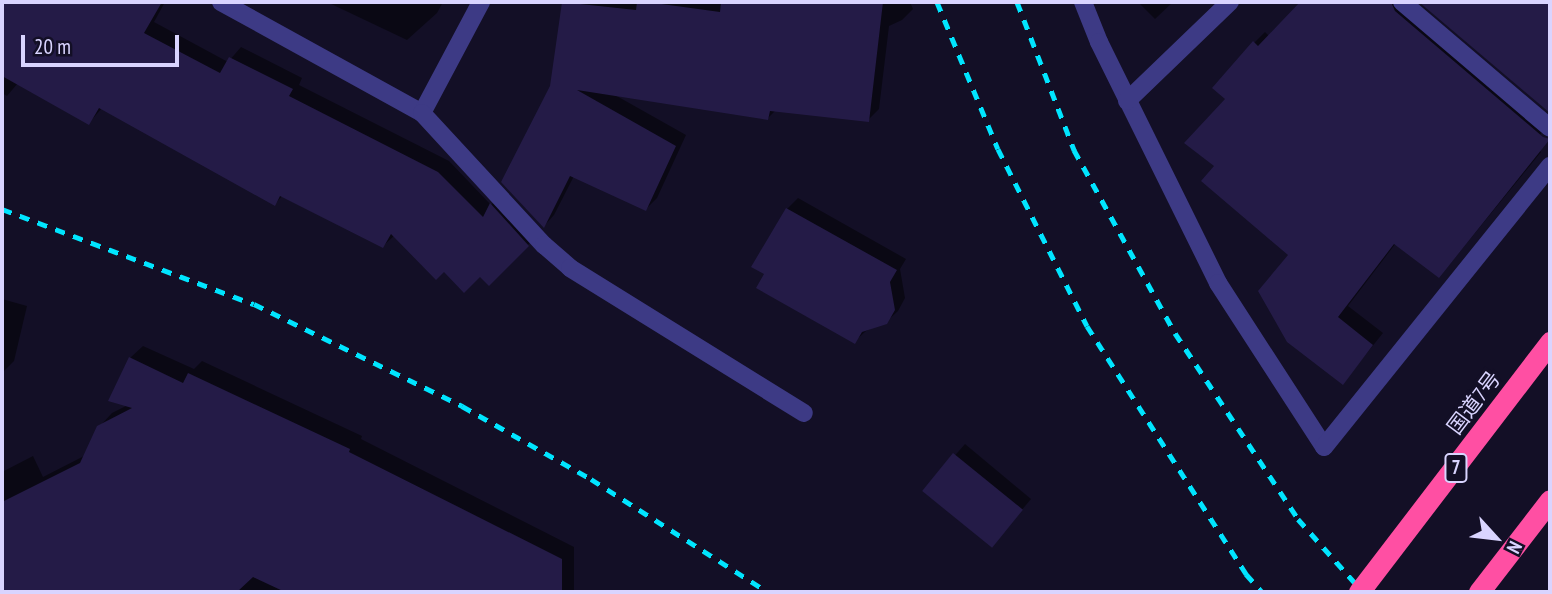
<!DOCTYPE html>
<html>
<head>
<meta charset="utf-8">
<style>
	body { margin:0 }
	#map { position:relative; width:1552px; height:594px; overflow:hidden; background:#130f26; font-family:"PT Sans Narrow","Noto Sans JP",sans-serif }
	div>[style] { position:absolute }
	.shadow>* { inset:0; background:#0007 }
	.building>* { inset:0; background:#241b47; transform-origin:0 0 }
	.minor>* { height:18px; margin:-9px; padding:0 9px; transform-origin:9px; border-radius:9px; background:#3d3a85 }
	.highway>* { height:21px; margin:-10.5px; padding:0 10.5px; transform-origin:10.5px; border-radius:10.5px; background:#ff4fa3 }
	.rail>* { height:5px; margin-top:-2.5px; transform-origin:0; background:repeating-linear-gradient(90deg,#00e5ff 0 10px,transparent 0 19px) }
	.highway-bridge>* { height:21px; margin:-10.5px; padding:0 10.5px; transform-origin:10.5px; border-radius:10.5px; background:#ff4fa3 }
	span { translate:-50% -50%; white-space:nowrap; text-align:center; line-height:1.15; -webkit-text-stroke:7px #130f26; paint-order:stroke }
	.shield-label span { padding:2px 5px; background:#130f26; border:2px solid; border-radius:5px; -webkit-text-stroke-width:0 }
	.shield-label { font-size:19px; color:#d9d4ff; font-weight:700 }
	.street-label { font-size:21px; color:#d9d4ff }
	.frame { position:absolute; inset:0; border:4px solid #d9d4ff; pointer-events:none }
	.north { position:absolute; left:1461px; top:503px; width:70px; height:70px; -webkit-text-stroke:5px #130f26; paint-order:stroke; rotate:117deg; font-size:19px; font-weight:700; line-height:28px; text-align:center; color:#d9d4ff }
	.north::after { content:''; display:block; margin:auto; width:24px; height:32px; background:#d9d4ff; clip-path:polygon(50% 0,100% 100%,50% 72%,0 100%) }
	.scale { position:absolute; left:21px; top:35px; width:158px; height:32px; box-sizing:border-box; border:4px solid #d9d4ff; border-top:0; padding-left:9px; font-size:21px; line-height:24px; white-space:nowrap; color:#d9d4ff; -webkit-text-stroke:5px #130f26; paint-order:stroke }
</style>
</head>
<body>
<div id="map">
	<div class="shadow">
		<i style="clip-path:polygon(2px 2px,165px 2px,154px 22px,228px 62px,241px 47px,302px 78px,299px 85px,449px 161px,491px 205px,502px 194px,539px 234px,489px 283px,480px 275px,444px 269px,395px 235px,383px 246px,283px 195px,275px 204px,102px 108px,89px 123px,18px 83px,7px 96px,2px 93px)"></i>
		<i style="clip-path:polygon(327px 2px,443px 2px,437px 13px,407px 40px)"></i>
		<i style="clip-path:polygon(564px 2px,910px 2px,913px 9px,902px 20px,889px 26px,879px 109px,868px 120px,776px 110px,768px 118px,561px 22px)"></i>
		<i style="clip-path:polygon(1138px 2px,1173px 2px,1155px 19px)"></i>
		<i style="clip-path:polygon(1304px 2px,1407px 2px,1550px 123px,1531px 145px,1541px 152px,1449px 265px,1396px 243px,1348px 306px,1383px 333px,1343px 383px,1290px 254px,1216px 166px,1227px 98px,1254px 43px,1265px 32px,1269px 36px)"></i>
		<i style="clip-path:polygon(1422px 2px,1550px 2px,1550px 111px)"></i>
		<i style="clip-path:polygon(567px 68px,686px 135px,657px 198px,646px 209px,574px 176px,554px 215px,544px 226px)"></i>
		<i style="clip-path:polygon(798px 198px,906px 259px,900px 269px,905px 298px,898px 311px,886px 322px,866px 331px,855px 341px,766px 274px,787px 209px)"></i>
		<i style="clip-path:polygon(2px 299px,27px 306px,14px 361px,3px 372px)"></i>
		<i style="clip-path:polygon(143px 346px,194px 369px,202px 361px,362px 436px,361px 439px,574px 547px,574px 592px,470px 592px,383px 548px,420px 592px,2px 592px,2px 472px,33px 456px,43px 477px,86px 455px,99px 427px,112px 413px,128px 405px,130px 358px)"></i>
		<i style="clip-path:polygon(965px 444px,1031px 499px,1000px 536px,924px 491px)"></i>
	</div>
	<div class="building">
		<i style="clip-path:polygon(2px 2px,162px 2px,144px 33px,220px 73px,229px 57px,293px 89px,289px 96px,438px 172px,483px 217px,490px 203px,529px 246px,489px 286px,480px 277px,464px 293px,444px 272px,436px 280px,391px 234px,383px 248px,280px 196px,275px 206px,99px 108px,89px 125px,2px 76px)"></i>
		<i style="clip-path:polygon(562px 2px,636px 10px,637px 2px,647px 2px,720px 12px,721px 2px,883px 2px,869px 122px,770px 111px,768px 120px,577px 90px,676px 146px,646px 211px,570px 176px,544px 228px,501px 182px,550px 86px)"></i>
		<i style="clip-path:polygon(1300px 2px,1391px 2px,1395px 11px,1543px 137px,1550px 139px,1439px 278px,1394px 244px,1338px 317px,1373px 345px,1343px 385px,1287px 342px,1258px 291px,1288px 255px,1201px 181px,1214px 166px,1184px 143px,1225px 99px,1212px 88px,1253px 41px,1258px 46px)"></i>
		<i style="clip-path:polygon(1419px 2px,1550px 2px,1550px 113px)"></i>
		<i style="clip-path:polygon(786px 208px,897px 270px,890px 282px,895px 310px,887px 324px,862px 332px,855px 344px,756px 288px,764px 274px,751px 267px)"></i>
		<i style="clip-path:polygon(129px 357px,183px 383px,188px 373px,350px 449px,349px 452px,562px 559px,562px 592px,285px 592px,253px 577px,237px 592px,2px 592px,2px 502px,80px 463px,97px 426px,132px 408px,108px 401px)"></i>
		<i style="left:953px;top:453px;width:90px;height:49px;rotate:39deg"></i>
	</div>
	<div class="minor">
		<i style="left:221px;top:2px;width:230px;rotate:28.9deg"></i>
		<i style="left:422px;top:113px;width:126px;rotate:-62deg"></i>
		<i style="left:1083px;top:2px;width:43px;rotate:68.2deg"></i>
		<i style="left:1099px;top:42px;width:269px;rotate:63.7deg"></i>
		<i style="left:1218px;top:283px;width:195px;rotate:57.1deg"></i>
		<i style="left:1324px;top:447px;width:361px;rotate:-51.2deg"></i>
		<i style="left:1402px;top:2px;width:194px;rotate:40.4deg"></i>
		<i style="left:1127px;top:101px;width:143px;rotate:-43.9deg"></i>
		<i style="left:422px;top:113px;width:180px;rotate:47.3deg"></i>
		<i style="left:544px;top:245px;width:35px;rotate:41deg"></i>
		<i style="left:570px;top:268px;width:275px;rotate:31.8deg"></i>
	</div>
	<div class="highway">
		<i style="left:1479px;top:592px;width:116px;rotate:-52.3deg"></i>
	</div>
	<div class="rail">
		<i style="left:937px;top:2px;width:159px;rotate:67.5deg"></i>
		<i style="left:998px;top:149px;width:198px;rotate:63.3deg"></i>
		<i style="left:1087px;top:326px;width:295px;rotate:57.3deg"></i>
		<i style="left:1246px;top:574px;width:24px;rotate:48deg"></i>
		<i style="left:1017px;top:2px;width:159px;rotate:68.9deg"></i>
		<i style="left:1074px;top:150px;width:209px;rotate:61.1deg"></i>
		<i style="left:1175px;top:333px;width:223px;rotate:56.5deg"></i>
		<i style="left:1298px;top:519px;width:98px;rotate:48.3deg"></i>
		<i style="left:2px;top:209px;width:269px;rotate:20.7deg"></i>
		<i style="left:254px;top:304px;width:232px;rotate:26.1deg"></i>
		<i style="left:462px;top:406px;width:148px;rotate:29.5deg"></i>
		<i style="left:591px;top:479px;width:210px;rotate:32.6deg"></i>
	</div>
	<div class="highway-bridge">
		<i style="left:1359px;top:592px;width:315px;rotate:-52.6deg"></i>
	</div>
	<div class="shield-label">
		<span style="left:1456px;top:468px">7</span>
	</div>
	<div class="street-label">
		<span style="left:1474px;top:403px;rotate:-53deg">国道7号</span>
	</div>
	<div class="frame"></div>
	<div class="north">N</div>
	<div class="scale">20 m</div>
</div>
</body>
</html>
